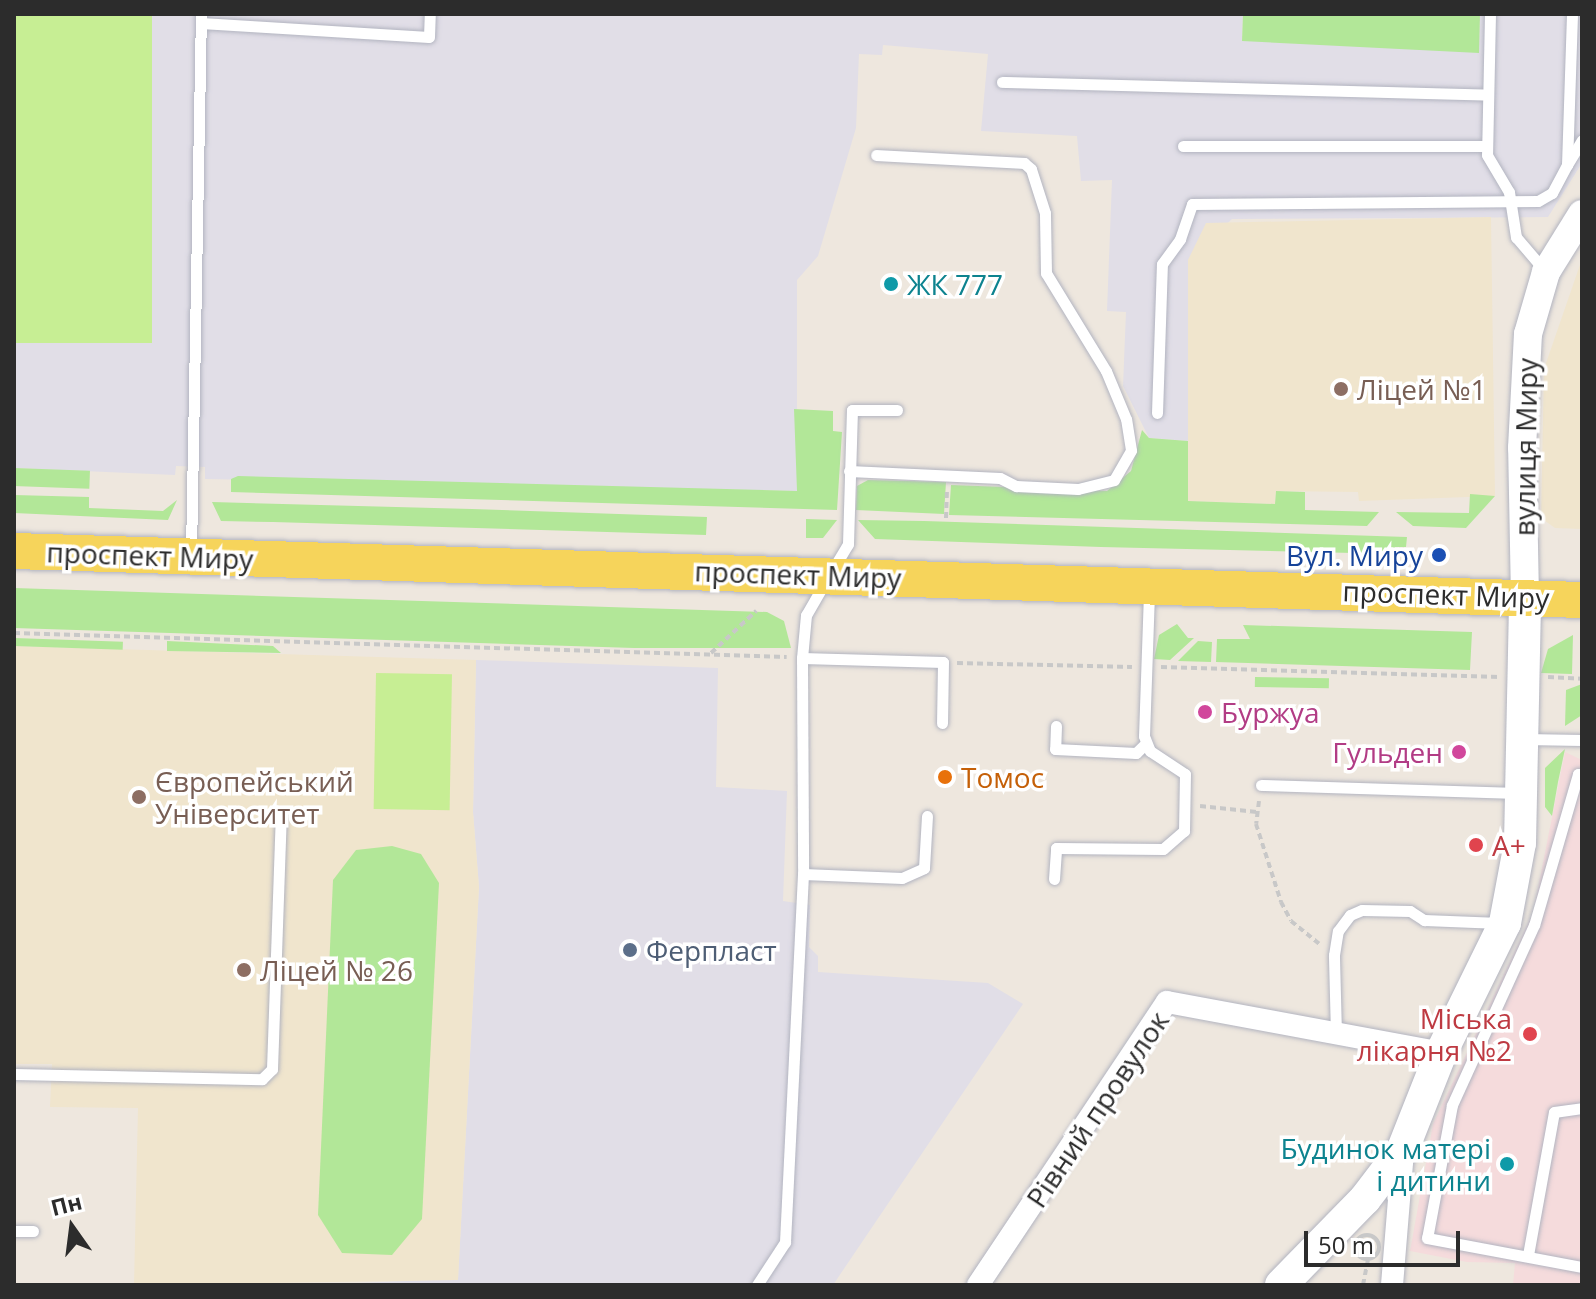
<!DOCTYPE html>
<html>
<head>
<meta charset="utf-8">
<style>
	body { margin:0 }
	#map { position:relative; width:1596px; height:1299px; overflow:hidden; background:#eee7de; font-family:"Open Sans",sans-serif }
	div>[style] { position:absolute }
	.industrial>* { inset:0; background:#e1dee7 }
	.education>* { inset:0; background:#f0e5cd }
	.medical>* { inset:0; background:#f5dbdc }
	.green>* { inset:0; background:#b2e798; transform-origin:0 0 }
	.pitch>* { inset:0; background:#c7ee94; transform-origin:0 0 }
	.path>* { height:4px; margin-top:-2px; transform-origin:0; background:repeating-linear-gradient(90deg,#c8c8c8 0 6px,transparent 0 10px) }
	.path>.ring { margin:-2px; padding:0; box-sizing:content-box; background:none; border:4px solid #c8c8c8; border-radius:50% }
	.roads { filter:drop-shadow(0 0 2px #b2b4c0) drop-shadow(0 0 2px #b2b4c0) }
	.service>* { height:11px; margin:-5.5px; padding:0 5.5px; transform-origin:5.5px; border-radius:5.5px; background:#fff }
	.minor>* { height:22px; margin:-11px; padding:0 11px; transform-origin:11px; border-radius:11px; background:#fff }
	.tertiary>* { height:28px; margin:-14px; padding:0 14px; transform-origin:14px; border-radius:14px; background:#fff }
	.secondary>* { height:32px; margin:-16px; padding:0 16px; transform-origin:16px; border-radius:16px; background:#fff }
	.primary>* { height:36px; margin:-18px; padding:0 18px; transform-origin:18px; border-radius:18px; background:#f6d45b }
	.dots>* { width:22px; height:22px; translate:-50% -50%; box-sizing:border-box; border:4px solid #fff; border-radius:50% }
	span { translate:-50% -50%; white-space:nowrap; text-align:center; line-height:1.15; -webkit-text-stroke:7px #fff; paint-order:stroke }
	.culture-label { font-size:28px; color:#0d838f }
	.left { translate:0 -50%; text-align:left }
	.right { translate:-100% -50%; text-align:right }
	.education-label { font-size:28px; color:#785e54 }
	.street-label { font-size:28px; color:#2c2c2c }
	.transit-label { font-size:28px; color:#164399 }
	.hotel-label { font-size:28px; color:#b23c85 }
	.food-label { font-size:28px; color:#c56008 }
	.health-label { font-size:28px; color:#be3a42 }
	.service-label { font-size:28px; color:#4e5e75 }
	.frame { position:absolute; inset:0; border:16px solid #2c2c2c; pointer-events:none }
	.north { position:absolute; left:32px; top:1187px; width:80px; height:80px; -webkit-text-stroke:6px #fff; paint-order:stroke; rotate:346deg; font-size:22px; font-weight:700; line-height:32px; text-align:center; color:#2c2c2c }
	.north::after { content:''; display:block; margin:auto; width:28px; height:36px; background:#2c2c2c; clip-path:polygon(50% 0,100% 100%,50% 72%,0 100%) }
	.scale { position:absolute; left:1304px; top:1231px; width:156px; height:36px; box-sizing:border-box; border:4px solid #2c2c2c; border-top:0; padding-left:10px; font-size:24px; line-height:28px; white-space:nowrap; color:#2c2c2c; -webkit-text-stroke:6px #fff; paint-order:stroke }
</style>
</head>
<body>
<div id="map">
	<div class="industrial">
		<i style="clip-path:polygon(14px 14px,1243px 14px,1242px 40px,1479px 52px,1480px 14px,1582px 14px,1582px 163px,1548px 217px,1232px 219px,1188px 260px,1188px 441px,1149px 438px,1123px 386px,1126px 312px,1107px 311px,1112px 180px,1081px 181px,1077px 136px,981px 131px,988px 54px,883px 45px,882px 55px,859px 54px,856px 128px,818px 256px,797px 280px,797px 491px,205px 479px,205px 467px,176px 466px,175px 475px,14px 468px)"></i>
		<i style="clip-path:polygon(476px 660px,718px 668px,716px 787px,787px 791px,783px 901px,810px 905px,809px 947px,818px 956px,818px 972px,988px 983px,1023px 1004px,833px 1285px,306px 1285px,458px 1279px,479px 887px,473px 812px)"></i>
	</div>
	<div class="education">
		<i style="clip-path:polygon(1491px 217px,1495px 496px,1359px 501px,1358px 492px,1276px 491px,1275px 504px,1188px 501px,1188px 260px,1206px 223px)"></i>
		<i style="clip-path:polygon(1582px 259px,1582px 529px,1555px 528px,1541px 518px,1544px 369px)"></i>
		<i style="clip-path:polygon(14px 646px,476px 660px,473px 812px,479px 887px,458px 1280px,134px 1285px,138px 1108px,50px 1107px,52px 1064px,14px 1064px)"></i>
	</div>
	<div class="medical">
		<i style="clip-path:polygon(1565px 752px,1582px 760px,1582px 1285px,1513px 1285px,1515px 1263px,1467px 1262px,1410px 1251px,1433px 1124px,1533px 913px)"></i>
	</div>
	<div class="green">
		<i style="clip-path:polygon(1243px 14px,1480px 14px,1479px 53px,1242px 41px)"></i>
		<i style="clip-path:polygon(794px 409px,833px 411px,833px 431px,842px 432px,837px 510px,231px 492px,231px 479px,238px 476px,797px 491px)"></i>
		<i style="clip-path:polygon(1142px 430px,1149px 438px,1188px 441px,1188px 501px,1275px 504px,1276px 491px,1305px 492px,1305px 510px,1379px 512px,1367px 526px,949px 515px,951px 485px,1107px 491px,1131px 471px)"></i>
		<i style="left:14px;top:468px;width:76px;height:18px;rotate:2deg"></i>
		<i style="clip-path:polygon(868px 480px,946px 482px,944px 514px,856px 510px,857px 486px)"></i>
		<i style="clip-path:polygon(1470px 494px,1495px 496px,1466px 528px,1413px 526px,1396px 512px,1469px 513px)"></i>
		<i style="clip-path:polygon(14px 495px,89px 497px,89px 508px,163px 511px,177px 500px,168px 520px,14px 513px)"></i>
		<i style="clip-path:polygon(212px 502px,472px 509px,707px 517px,706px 535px,273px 522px,221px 521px)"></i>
		<i style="clip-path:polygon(806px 519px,837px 520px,823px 538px,806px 538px)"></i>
		<i style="clip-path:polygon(858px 520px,924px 521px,1407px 537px,1406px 547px,1395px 547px,1395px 554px,1101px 547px,875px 539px)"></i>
		<i style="clip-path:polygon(14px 588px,767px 612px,784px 621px,791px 648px,634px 648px,14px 628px)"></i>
		<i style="clip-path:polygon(1177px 624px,1188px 638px,1194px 638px,1170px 660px,1154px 659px,1159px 635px)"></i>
		<i style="clip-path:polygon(1243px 625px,1472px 632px,1470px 670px,1216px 662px,1217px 639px,1250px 639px)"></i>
		<i style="clip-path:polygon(1573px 635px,1572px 674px,1541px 673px,1548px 649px)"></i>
		<i style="left:14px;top:638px;width:109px;height:8px;rotate:2deg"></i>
		<i style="clip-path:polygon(167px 641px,273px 646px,281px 653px,167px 651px)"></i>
		<i style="clip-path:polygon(1198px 641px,1212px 642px,1211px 662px,1178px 661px)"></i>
		<i style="left:1255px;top:677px;width:74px;height:10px;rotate:1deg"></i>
		<i style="clip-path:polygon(1582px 684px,1582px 715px,1565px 726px,1566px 690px)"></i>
		<i style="clip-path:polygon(1565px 749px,1558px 782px,1552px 816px,1545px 807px,1545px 768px)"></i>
		<i style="clip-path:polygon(392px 846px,421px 854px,439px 883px,422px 1219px,392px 1255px,342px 1253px,318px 1215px,333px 880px,356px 850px)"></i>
	</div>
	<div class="pitch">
		<i style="left:14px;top:14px;width:138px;height:329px"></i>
		<i style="left:376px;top:673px;width:76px;height:136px;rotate:1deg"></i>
	</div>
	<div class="path">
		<i style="left:946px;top:518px;width:30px;rotate:-88deg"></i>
		<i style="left:14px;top:633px;width:773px;rotate:1.78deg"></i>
		<i style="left:711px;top:653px;width:62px;rotate:-43deg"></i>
		<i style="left:957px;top:663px;width:175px;rotate:1.3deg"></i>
		<i style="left:1161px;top:667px;width:339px;rotate:1.7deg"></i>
		<i style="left:1548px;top:677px;width:34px;rotate:3deg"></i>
		<i style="left:1259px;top:801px;width:23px;rotate:97deg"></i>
		<i style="left:1256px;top:824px;width:82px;rotate:72.2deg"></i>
		<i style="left:1281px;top:902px;width:21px;rotate:62deg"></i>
		<i style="left:1291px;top:921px;width:36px;rotate:39deg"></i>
		<i style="left:1200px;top:806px;width:57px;rotate:6deg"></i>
		<i class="ring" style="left:1355px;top:1235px;width:20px;height:20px"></i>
		<i style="left:1363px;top:1285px;width:25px;rotate:-79deg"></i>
	</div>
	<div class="roads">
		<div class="service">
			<i style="left:1490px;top:14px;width:141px;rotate:91.2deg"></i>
			<i style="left:1487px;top:155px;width:43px;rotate:59.3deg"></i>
			<i style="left:1509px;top:192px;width:46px;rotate:81.2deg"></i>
			<i style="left:1516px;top:237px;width:45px;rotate:49.5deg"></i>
			<i style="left:201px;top:23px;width:228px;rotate:3.5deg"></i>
			<i style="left:429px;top:37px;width:23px;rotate:-88deg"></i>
			<i style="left:1002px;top:82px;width:485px;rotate:1.5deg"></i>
			<i style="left:1183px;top:146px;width:304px"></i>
			<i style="left:1567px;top:165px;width:29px;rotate:-59deg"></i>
			<i style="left:1157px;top:413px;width:149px;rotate:-88.1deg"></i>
			<i style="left:1162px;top:264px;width:31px;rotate:-54deg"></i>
			<i style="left:1180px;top:239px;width:37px;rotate:-71deg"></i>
			<i style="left:1192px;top:204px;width:346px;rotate:-0.5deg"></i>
			<i style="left:1538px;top:201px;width:16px;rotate:-30deg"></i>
			<i style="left:1552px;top:193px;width:32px;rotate:-62deg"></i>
			<i style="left:1567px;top:165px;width:151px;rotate:-88.1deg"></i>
			<i style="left:849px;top:471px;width:151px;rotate:2.7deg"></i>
			<i style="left:1000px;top:478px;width:18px;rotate:27deg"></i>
			<i style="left:1016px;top:486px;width:62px;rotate:2.8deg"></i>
			<i style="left:1078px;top:489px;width:37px;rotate:-14deg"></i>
			<i style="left:1114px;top:480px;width:34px;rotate:-60deg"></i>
			<i style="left:1131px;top:450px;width:31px;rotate:-99deg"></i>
			<i style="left:1126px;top:419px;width:52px;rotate:-112.6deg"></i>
			<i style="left:1106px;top:371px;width:115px;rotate:-121.5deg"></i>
			<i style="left:1046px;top:273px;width:60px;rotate:-91deg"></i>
			<i style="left:1045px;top:213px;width:46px;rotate:-107.7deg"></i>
			<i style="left:1031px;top:169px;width:9px;rotate:-139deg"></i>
			<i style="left:1024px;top:163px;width:148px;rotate:-176.9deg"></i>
			<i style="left:191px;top:552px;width:538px;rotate:-88.94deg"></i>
			<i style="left:833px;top:569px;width:29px;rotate:-59deg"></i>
			<i style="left:848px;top:544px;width:134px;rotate:-88.3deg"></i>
			<i style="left:852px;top:410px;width:45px"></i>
			<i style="left:824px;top:584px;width:36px;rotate:120deg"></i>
			<i style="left:806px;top:615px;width:43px;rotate:95.3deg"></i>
			<i style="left:802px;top:658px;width:216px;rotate:89.7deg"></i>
			<i style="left:803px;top:874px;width:99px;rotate:2.3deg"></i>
			<i style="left:902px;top:878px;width:24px;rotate:-24deg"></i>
			<i style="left:924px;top:868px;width:52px;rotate:-86.7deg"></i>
			<i style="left:802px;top:658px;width:141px;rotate:1.6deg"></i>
			<i style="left:943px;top:662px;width:61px;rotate:90.9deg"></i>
			<i style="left:1056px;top:726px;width:23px;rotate:92deg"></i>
			<i style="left:1055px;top:749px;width:81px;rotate:2.8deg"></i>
			<i style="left:1136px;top:753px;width:13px;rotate:-45deg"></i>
			<i style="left:1524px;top:739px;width:58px;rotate:1deg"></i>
			<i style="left:1582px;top:774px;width:4px;rotate:180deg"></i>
			<i style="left:1578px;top:774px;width:157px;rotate:106.2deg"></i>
			<i style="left:1534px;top:925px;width:198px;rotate:114.5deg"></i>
			<i style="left:1452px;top:1105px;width:135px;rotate:100.6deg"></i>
			<i style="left:1427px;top:1238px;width:158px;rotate:10.6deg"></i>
			<i style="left:1261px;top:785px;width:259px;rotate:1.8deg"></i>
			<i style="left:1054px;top:879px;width:31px;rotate:-86deg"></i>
			<i style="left:1056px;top:848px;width:107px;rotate:0.5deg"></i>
			<i style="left:1163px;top:849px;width:28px;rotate:-41deg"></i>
			<i style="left:1184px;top:831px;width:57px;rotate:-89deg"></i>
			<i style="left:1185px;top:774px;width:42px;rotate:-146.7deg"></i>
			<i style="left:1150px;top:751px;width:16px;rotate:-112deg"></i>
			<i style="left:1144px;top:736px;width:144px;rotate:-88deg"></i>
			<i style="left:1336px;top:1034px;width:79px;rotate:-91.5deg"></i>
			<i style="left:1334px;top:955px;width:24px;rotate:-81deg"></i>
			<i style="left:1338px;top:931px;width:20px;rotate:-53deg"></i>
			<i style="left:1350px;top:915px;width:13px;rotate:-23deg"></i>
			<i style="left:1362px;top:910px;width:48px;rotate:1.2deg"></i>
			<i style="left:1410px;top:911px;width:17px;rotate:33deg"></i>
			<i style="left:1424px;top:920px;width:76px;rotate:2.3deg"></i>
			<i style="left:14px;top:1074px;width:248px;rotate:1.2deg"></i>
			<i style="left:262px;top:1079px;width:14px;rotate:-45deg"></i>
			<i style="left:272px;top:1069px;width:252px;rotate:-88deg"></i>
			<i style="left:14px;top:1231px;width:19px"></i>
			<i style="left:1528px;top:1255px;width:145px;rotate:-79.7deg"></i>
			<i style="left:1554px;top:1112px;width:28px;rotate:-8deg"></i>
			<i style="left:757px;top:1285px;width:51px;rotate:-56.9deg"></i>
			<i style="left:785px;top:1242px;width:368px;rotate:-87.2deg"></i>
		</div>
		<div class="minor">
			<i style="left:978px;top:1285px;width:340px;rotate:-56.3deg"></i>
			<i style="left:1167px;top:1002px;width:279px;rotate:10.5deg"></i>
			<i style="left:1392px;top:1285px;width:135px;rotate:-85.3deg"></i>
		</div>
		<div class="tertiary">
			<i style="left:1525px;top:598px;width:150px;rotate:-91.1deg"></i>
			<i style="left:1522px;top:448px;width:114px;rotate:-87deg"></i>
			<i style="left:1528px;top:334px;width:65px;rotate:-73.8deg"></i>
			<i style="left:1546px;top:272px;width:68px;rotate:-58.2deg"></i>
		</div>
		<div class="secondary">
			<i style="left:1281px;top:1285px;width:120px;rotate:-45.7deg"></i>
			<i style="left:1365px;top:1199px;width:63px;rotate:-52.8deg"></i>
			<i style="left:1403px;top:1149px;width:103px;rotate:-68.4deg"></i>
			<i style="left:1441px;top:1053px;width:145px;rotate:-63.8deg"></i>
			<i style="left:1505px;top:923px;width:81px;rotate:-79.4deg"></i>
			<i style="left:1520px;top:843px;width:245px;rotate:-88.8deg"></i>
		</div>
		<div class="primary">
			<i style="left:14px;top:551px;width:1569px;rotate:1.79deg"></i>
		</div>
	</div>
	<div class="dots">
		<i style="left:891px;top:284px;background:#0f9aa8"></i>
		<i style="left:1341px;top:389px;background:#8d6e63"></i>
		<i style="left:1439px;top:555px;background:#1a4fb4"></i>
		<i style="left:1205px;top:712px;background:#d1479c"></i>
		<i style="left:1459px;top:752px;background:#d1479c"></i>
		<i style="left:945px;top:777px;background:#e8710a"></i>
		<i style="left:139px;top:797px;background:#8d6e63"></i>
		<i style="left:1476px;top:845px;background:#e0444e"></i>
		<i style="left:630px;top:950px;background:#5c6f8a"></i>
		<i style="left:244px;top:970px;background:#8d6e63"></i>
		<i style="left:1530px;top:1034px;background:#e0444e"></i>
		<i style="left:1507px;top:1164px;background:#0f9aa8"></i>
	</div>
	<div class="culture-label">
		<span class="left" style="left:907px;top:284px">ЖК 777</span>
		<span class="right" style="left:1491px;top:1164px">Будинок матері<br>і дитини</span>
	</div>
	<div class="education-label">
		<span class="left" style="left:1357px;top:389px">Ліцей №1</span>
		<span class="left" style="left:155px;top:797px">Європейський<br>Університет</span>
		<span class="left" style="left:260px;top:970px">Ліцей № 26</span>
	</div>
	<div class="street-label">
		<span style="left:1525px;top:447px;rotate:-89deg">вулиця Миру</span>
		<span style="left:150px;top:555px;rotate:2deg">проспект Миру</span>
		<span style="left:798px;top:574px;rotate:2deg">проспект Миру</span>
		<span style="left:1446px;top:594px;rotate:2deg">проспект Миру</span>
		<span style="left:1097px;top:1109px;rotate:-56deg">Рівний провулок</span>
	</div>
	<div class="transit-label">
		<span class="right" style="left:1423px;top:555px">Вул. Миру</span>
	</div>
	<div class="hotel-label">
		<span class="left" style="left:1221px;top:712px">Буржуа</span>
		<span class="right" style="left:1443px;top:752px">Гульден</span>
	</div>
	<div class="food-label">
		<span class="left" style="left:961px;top:777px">Томос</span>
	</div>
	<div class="health-label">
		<span class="left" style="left:1492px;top:845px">A+</span>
		<span class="right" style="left:1512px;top:1034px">Міська<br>лікарня №2</span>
	</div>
	<div class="service-label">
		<span class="left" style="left:646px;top:950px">Ферпласт</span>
	</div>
	<div class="frame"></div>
	<div class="north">Пн</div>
	<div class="scale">50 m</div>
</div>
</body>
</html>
